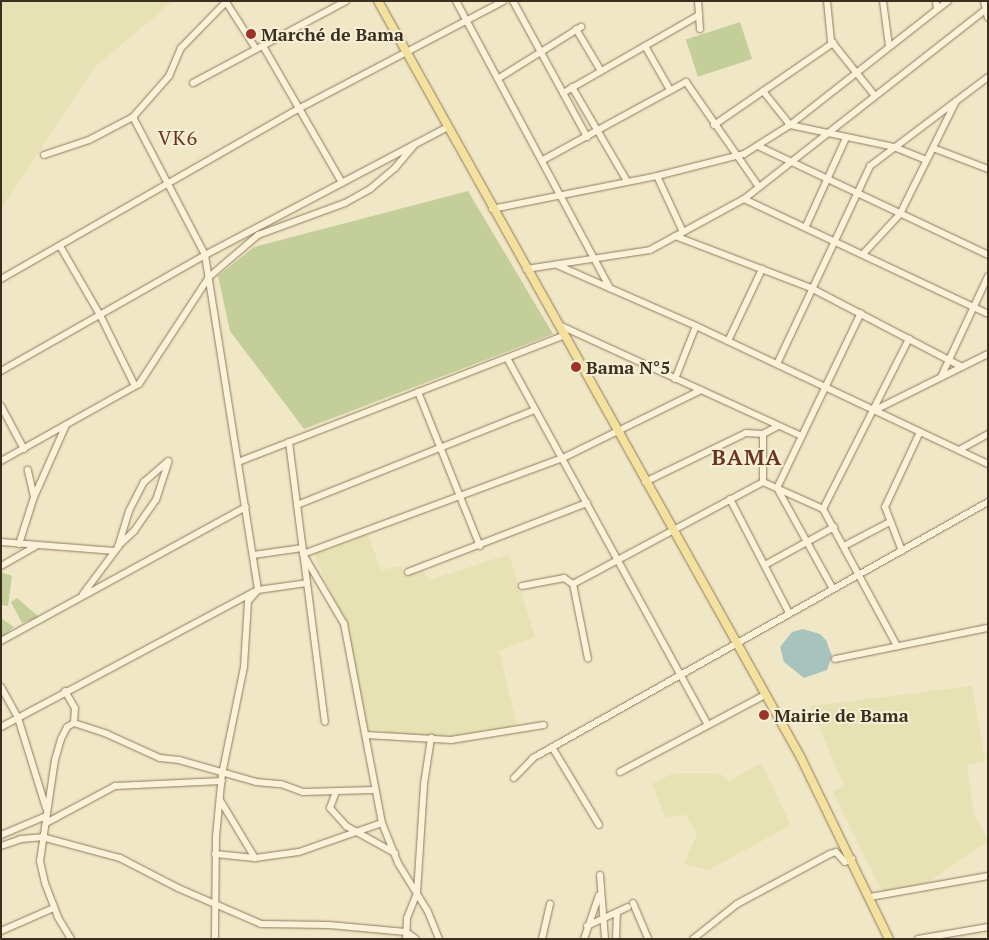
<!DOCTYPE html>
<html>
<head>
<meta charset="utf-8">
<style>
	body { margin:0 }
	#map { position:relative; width:989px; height:940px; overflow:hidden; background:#f0e7c6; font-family:"PT Serif",serif }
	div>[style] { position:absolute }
	.farmland>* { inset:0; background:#e6e2b3 }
	.green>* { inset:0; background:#c3ce99; transform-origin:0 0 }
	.water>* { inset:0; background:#a7c3be }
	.roads { filter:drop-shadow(0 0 1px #8c7a5b) drop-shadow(0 0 1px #8c7a5b) }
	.minor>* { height:6px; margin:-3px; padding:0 3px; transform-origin:3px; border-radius:3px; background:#faf3d9 }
	.major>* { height:8px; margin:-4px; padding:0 4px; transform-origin:4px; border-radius:4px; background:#f3e19d }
	.dots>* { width:14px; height:14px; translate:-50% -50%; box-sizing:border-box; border:2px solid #f7f0d6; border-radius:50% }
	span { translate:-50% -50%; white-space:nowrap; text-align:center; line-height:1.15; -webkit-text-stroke:4px #f7f0d6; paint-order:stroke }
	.poi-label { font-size:18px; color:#3b301f; font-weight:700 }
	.left { translate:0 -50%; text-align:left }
	.quarter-label { font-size:20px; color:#69351d; letter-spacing:1px }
	.district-label { font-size:22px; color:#69351d; font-weight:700; letter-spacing:1px }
	.frame { position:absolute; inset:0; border:2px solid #3b301f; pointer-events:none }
</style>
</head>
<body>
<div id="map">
	<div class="farmland">
		<i style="clip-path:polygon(1px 1px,173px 1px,95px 67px,1px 209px)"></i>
		<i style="clip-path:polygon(368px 535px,381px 570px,401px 566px,405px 576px,423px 571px,430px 580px,509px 554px,535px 637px,499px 651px,517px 725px,483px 734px,437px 740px,363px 728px,341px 615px,314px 554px)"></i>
		<i style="clip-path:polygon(972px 686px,985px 761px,967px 765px,974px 814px,988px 841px,927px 883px,883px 893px,833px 792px,844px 785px,810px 706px)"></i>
		<i style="clip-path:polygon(761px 763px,791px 825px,708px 870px,684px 864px,697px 834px,686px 815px,665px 817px,652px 784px,674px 773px,719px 773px,730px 781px)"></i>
	</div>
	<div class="green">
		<i style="left:740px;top:22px;width:39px;height:57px;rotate:72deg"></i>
		<i style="clip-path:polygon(468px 191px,553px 334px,304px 429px,230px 331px,218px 276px,254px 247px)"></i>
		<i style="clip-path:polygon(1px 572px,12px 576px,8px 606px,1px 605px)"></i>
		<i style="clip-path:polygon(17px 598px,39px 617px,22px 623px,11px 602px)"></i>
		<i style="clip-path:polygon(1px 618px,14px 627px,1px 638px)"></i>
	</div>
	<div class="water">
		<i style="clip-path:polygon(803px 629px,820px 634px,826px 640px,832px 656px,827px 670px,804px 678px,784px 662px,780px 647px,792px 632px)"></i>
	</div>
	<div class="roads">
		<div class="minor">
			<i style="left:456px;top:1px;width:326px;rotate:61.8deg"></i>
			<i style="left:513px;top:1px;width:155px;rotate:61.4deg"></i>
			<i style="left:698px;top:1px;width:28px;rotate:86deg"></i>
			<i style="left:827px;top:1px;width:40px;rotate:84.3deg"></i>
			<i style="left:831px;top:41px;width:70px;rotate:51.3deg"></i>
			<i style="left:883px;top:1px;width:45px;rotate:82.4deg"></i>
			<i style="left:936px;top:1px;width:8px;rotate:83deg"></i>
			<i style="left:984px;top:1px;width:17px;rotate:77deg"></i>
			<i style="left:226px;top:2px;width:56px;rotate:57.4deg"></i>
			<i style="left:576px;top:29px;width:49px;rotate:59.2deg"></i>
			<i style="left:263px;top:46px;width:158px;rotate:60deg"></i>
			<i style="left:645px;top:46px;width:51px;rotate:60.4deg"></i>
			<i style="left:499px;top:78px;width:97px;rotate:-31.9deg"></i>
			<i style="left:193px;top:83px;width:174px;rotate:-28.2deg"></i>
			<i style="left:572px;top:87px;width:109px;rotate:59.7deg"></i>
			<i style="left:763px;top:91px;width:43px;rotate:51.5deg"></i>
			<i style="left:790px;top:125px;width:106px;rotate:11.9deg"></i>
			<i style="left:894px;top:147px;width:35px;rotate:22deg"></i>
			<i style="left:563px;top:93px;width:157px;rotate:-29.8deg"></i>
			<i style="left:133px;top:117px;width:156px;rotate:62.4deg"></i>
			<i style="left:205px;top:255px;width:339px;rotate:81deg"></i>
			<i style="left:258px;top:590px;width:15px;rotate:132deg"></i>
			<i style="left:248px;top:601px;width:66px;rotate:93.5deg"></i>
			<i style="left:244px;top:667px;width:109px;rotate:101.6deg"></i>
			<i style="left:222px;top:774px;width:62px;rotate:95.5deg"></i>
			<i style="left:216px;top:836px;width:103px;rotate:90.6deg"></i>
			<i style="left:714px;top:125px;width:145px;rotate:-34.6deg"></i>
			<i style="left:760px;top:147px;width:252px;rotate:25.3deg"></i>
			<i style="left:933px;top:148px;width:59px;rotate:20.9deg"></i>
			<i style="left:44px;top:155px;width:47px;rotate:-18.4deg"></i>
			<i style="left:89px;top:140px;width:50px;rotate:-27.6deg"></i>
			<i style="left:133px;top:117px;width:55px;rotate:-48.7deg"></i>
			<i style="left:169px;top:76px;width:30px;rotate:-67deg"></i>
			<i style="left:181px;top:48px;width:66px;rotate:-45.6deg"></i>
			<i style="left:543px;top:160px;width:163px;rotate:-28.6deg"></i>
			<i style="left:686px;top:82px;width:128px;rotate:55.2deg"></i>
			<i style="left:657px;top:176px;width:62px;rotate:65.1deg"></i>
			<i style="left:744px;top:199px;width:270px;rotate:25.2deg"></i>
			<i style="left:492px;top:209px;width:168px;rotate:-11.3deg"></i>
			<i style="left:657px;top:176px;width:90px;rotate:-14.2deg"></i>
			<i style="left:744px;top:154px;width:54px;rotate:-32.2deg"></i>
			<i style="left:790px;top:125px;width:201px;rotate:-38.1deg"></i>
			<i style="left:806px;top:226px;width:97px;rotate:-65.6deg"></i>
			<i style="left:675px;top:236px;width:146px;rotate:20.9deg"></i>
			<i style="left:811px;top:288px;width:170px;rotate:27.6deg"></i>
			<i style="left:60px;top:246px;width:80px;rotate:59.9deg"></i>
			<i style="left:100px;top:315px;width:79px;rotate:63.8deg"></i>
			<i style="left:863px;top:254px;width:54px;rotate:-47.2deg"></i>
			<i style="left:900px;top:214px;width:126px;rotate:-63.6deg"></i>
			<i style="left:557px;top:265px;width:152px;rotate:23.7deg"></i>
			<i style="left:696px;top:326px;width:323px;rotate:25.3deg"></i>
			<i style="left:526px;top:269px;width:125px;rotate:-8.7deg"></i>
			<i style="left:650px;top:250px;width:107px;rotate:-28.5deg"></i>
			<i style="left:744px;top:199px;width:310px;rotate:-38.1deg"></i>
			<i style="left:1px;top:279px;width:344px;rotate:-29.8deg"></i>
			<i style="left:300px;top:108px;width:230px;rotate:-27.7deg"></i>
			<i style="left:559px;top:325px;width:267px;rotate:24.6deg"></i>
			<i style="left:728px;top:341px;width:80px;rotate:-64.7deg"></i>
			<i style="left:507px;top:358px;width:417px;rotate:61.3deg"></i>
			<i style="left:777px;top:364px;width:219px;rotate:-64.8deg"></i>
			<i style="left:870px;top:166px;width:148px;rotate:-37deg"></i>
			<i style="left:1px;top:371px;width:235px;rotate:-29.6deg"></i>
			<i style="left:205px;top:255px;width:275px;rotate:-27.8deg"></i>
			<i style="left:941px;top:377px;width:111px;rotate:-65deg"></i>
			<i style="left:675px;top:379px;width:57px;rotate:-68.4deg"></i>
			<i style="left:418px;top:392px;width:166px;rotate:68.1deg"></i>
			<i style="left:1px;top:406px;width:49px;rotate:61.9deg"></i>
			<i style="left:875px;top:410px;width:126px;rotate:-26.4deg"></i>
			<i style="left:289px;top:442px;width:282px;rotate:82.7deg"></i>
			<i style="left:959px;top:450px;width:33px;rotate:-29deg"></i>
			<i style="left:1px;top:461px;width:158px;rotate:-29.2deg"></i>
			<i style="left:139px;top:384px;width:128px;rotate:-56.8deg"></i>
			<i style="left:209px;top:277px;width:65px;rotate:-40.6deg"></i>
			<i style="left:258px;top:235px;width:93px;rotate:-20.2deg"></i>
			<i style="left:345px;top:203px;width:29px;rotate:-29deg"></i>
			<i style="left:370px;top:189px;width:33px;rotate:-40deg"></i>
			<i style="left:395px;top:168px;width:31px;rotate:-50deg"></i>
			<i style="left:238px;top:462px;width:351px;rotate:-21.2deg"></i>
			<i style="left:645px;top:482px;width:112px;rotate:-25.9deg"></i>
			<i style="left:746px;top:433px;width:17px;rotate:3deg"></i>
			<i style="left:763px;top:434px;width:17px;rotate:-28deg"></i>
			<i style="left:763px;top:482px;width:66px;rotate:24.2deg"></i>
			<i style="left:823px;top:509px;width:156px;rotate:61.6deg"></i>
			<i style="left:763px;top:482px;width:48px;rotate:-90deg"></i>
			<i style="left:34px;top:497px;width:79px;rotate:-66deg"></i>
			<i style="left:730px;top:499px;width:128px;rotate:62.6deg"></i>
			<i style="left:297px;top:505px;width:256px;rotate:-21.8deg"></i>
			<i style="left:823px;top:509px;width:191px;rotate:-63.2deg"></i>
			<i style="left:1px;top:542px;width:114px;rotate:4.5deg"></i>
			<i style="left:19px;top:544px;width:49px;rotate:-72.3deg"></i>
			<i style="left:34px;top:497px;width:28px;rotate:-103deg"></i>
			<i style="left:118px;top:546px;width:22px;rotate:-43deg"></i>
			<i style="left:134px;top:531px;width:38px;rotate:-55deg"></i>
			<i style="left:156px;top:500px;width:40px;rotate:-72deg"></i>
			<i style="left:844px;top:546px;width:52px;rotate:-27.6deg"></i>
			<i style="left:902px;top:551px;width:47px;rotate:-111.1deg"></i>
			<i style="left:885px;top:507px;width:83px;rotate:-65deg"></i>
			<i style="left:253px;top:555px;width:50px;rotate:-8deg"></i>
			<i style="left:765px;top:565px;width:79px;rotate:-28.8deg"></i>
			<i style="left:1px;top:566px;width:40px;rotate:-29.7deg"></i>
			<i style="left:408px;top:572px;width:192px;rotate:-21.1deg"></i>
			<i style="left:573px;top:584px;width:216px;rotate:-28.2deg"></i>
			<i style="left:522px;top:586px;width:43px;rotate:-10.8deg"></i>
			<i style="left:564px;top:578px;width:11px;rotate:34deg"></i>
			<i style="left:573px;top:584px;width:76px;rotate:78.7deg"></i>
			<i style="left:833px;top:589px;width:115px;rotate:-119deg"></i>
			<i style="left:777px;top:488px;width:194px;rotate:-64.4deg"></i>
			<i style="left:83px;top:594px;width:59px;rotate:-53.3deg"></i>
			<i style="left:118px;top:547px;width:38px;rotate:-73deg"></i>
			<i style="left:129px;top:511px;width:33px;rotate:-63deg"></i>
			<i style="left:144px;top:482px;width:32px;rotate:-41deg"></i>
			<i style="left:1px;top:641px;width:279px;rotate:-28.7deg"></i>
			<i style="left:835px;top:659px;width:156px;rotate:-11.5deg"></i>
			<i style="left:1px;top:687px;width:35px;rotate:61deg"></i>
			<i style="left:18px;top:718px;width:94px;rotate:72.7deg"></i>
			<i style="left:65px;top:691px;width:20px;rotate:60deg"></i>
			<i style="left:75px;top:708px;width:15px;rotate:94deg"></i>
			<i style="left:1px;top:727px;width:291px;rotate:-28.1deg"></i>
			<i style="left:258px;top:590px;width:49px;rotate:-8.1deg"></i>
			<i style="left:366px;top:735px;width:85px;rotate:3.4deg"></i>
			<i style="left:451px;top:740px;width:94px;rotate:-9.2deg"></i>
			<i style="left:552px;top:747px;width:91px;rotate:58.9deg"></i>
			<i style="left:620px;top:772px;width:164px;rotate:-28deg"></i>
			<i style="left:514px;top:778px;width:28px;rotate:-46deg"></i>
			<i style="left:533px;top:758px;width:522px;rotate:-29.36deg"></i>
			<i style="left:336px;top:792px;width:17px;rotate:111deg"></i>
			<i style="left:330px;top:808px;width:24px;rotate:48deg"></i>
			<i style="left:346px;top:826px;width:56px;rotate:28.9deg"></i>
			<i style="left:220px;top:800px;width:68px;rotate:58.9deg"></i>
			<i style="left:255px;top:858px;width:44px;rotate:-7.8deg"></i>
			<i style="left:299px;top:852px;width:88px;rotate:-19.3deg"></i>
			<i style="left:46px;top:823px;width:78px;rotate:-28.2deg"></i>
			<i style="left:115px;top:786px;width:107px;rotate:-2.7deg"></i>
			<i style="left:1px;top:835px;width:49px;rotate:-22.9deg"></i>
			<i style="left:1px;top:846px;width:21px;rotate:-19deg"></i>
			<i style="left:21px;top:839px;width:21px;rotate:-5deg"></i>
			<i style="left:42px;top:837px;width:81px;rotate:15.1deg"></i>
			<i style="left:120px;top:858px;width:65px;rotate:27.3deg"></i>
			<i style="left:178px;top:888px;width:90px;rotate:23.4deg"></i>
			<i style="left:261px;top:924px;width:68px;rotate:0.8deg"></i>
			<i style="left:329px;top:925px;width:77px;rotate:5.2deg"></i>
			<i style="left:406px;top:932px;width:12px;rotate:35deg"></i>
			<i style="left:215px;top:854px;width:40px;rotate:5.7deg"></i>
			<i style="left:600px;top:875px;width:64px;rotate:85.5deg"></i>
			<i style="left:870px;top:897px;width:120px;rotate:-10.1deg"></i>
			<i style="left:633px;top:903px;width:39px;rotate:67deg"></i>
			<i style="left:587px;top:926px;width:45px;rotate:-24.9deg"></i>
			<i style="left:1px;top:931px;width:58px;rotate:-23.5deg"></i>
			<i style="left:71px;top:939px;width:26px;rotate:-121deg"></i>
			<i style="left:58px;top:917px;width:36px;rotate:-111deg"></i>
			<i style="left:45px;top:883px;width:23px;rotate:-103deg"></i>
			<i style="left:40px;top:861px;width:102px;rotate:-81.6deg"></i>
			<i style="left:55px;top:760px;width:22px;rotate:-74deg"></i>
			<i style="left:61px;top:739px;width:13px;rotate:-63deg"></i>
			<i style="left:67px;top:727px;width:8px;rotate:-30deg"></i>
			<i style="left:74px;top:723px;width:35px;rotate:18deg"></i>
			<i style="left:107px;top:734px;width:58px;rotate:24.4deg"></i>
			<i style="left:160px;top:758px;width:19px;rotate:6deg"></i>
			<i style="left:179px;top:760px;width:80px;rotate:15.9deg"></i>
			<i style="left:256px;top:782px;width:25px;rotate:5deg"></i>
			<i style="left:281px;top:784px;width:23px;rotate:20deg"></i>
			<i style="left:303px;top:792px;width:71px;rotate:-1.6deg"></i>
			<i style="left:406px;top:939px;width:21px;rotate:-87deg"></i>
			<i style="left:407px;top:918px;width:27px;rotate:-68deg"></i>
			<i style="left:417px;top:893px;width:109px;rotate:-86.3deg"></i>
			<i style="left:424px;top:784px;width:47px;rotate:-81.3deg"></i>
			<i style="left:439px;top:939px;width:31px;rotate:-112deg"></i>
			<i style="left:427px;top:910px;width:55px;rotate:-121.7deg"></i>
			<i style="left:398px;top:863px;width:43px;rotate:-111.8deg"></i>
			<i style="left:382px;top:823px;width:203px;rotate:-100.8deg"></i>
			<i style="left:344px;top:624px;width:81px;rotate:-120.4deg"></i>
			<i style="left:303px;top:554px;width:277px;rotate:-20.3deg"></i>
			<i style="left:563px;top:458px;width:154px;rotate:-26.2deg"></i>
			<i style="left:542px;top:939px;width:36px;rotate:-77deg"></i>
			<i style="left:584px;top:939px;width:46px;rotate:-71.2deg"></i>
			<i style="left:616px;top:939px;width:26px;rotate:-88deg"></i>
			<i style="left:693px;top:939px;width:56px;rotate:-38.5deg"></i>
			<i style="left:737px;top:904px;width:106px;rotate:-28.3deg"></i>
			<i style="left:830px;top:854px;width:6px;rotate:-18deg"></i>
			<i style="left:836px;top:852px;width:13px;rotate:48deg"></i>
			<i style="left:845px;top:862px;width:8px;rotate:-23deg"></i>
			<i style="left:918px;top:939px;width:71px;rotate:-9.7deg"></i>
		</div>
		<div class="major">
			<i style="left:378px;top:1px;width:867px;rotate:60.8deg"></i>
			<i style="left:801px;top:758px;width:201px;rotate:64.1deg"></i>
		</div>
	</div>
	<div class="dots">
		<i style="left:251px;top:34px;background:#9d3429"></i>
		<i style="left:576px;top:367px;background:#9d3429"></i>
		<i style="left:764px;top:715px;background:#9d3429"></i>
	</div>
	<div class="poi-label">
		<span class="left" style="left:261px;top:34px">Marché de Bama</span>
		<span class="left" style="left:586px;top:367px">Bama N°5</span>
		<span class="left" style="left:774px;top:715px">Mairie de Bama</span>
	</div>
	<div class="quarter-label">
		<span style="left:178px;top:137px">VK6</span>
	</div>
	<div class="district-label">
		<span style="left:747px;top:457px">BAMA</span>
	</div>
	<div class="frame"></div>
</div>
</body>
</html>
